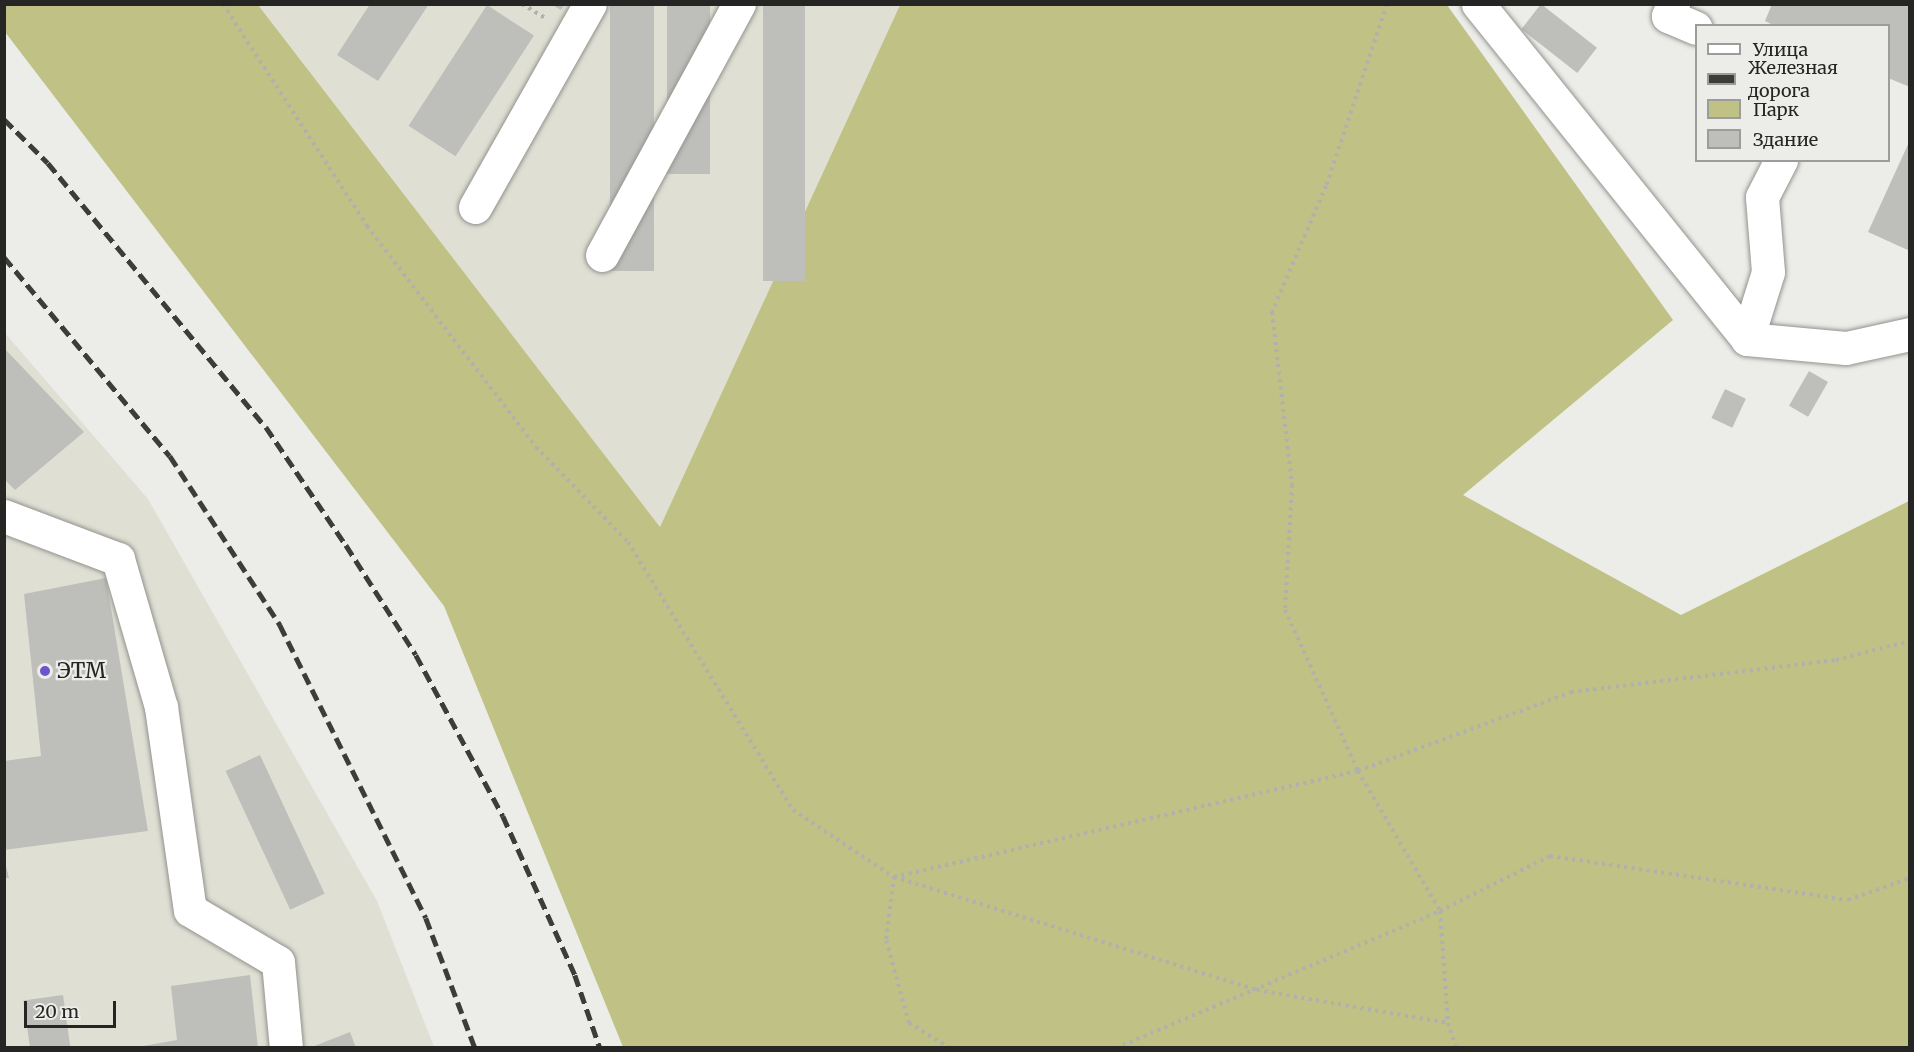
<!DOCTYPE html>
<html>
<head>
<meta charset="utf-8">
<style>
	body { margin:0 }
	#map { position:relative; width:1914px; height:1052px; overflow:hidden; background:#ecece8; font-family:Merriweather,serif }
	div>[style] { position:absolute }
	.built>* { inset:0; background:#dfdfd4 }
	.green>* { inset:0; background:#c0c185 }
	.building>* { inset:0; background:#bebfbb; transform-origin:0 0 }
	.path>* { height:4px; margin-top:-2px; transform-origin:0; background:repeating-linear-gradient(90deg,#b0b0ad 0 3px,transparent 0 7.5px) }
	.roads { filter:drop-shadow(0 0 2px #93938f) drop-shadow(0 0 2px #93938f) }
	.minor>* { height:33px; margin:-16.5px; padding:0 16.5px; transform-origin:16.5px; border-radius:16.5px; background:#fff }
	.rail>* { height:4.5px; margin-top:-2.25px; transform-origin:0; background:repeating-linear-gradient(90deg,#3c3c3b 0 12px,transparent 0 18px) }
	.dots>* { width:16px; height:16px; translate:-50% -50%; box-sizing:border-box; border:3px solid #ecece8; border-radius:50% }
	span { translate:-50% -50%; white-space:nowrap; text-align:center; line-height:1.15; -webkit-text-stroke:4.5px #ecece8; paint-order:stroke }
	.poi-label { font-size:21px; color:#252524 }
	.left { translate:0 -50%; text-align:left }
	.frame { position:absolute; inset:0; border:6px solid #252524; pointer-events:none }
	.legend { position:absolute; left:1695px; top:24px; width:195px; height:138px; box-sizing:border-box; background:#ecece8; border:2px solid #9c9c9a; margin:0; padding:8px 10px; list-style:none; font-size:18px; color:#252524 }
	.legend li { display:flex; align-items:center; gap:12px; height:30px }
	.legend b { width:30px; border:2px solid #9c9c9a }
	.scale { position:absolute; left:24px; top:1001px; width:92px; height:27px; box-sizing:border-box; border:3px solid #252524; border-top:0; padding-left:8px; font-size:18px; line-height:21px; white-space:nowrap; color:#252524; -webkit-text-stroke:4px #ecece8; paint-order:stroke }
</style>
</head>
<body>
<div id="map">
	<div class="built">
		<i style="clip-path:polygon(258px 5px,900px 5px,660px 527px,259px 9px)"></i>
		<i style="clip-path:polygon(4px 332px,148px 499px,377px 901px,434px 1047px,5px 1047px)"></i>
	</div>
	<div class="green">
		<i style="clip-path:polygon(5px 4px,258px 5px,660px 527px,900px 5px,1447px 5px,1673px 320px,1463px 495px,1681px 615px,1909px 501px,1909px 1047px,623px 1047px,444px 606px,5px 32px)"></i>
	</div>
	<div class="building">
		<i style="clip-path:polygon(370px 4px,429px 4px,378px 81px,337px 55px)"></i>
		<i style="clip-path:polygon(551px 4px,565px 4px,561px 10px)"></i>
		<i style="left:610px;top:4px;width:44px;height:267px"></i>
		<i style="left:667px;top:4px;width:43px;height:170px"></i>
		<i style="left:763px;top:4px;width:42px;height:277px"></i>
		<i style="left:1541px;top:4px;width:71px;height:32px;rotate:38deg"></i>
		<i style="clip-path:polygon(1772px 4px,1910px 4px,1910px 87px,1888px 78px,1888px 26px,1775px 26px,1765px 21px)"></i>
		<i style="left:487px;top:5px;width:56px;height:144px;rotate:33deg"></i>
		<i style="clip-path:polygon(1910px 140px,1910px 251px,1868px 232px)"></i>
		<i style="clip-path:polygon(4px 348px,84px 432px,15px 490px,4px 479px)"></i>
		<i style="left:1809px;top:371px;width:22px;height:40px;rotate:30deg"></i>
		<i style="left:1725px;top:389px;width:23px;height:32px;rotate:25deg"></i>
		<i style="clip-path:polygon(106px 578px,148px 831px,4px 850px,4px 761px,41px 756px,24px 594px)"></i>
		<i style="left:260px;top:755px;width:153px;height:38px;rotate:65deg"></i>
		<i style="clip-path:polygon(4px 862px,5px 862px,9px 878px,4px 878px)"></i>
		<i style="clip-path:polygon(250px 975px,258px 1048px,132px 1048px,177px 1040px,171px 986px)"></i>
		<i style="left:63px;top:995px;width:53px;height:40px;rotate:82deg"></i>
		<i style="clip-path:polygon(350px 1032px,356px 1048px,312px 1048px,312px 1047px)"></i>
	</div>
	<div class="path">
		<i style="left:223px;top:4px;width:265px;rotate:57deg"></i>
		<i style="left:367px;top:226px;width:278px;rotate:52.6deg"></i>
		<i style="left:536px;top:447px;width:132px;rotate:45.9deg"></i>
		<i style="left:628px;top:542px;width:315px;rotate:58.4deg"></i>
		<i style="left:793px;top:810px;width:121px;rotate:33.6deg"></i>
		<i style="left:894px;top:877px;width:380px;rotate:17.3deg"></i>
		<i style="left:1257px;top:990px;width:194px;rotate:9.8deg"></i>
		<i style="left:522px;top:4px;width:29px;rotate:31deg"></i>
		<i style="left:1387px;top:4px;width:192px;rotate:108.5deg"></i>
		<i style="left:1326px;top:186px;width:137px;rotate:113.2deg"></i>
		<i style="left:1272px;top:312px;width:174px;rotate:83.4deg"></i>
		<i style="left:1292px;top:485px;width:125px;rotate:93.2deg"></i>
		<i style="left:1285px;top:610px;width:177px;rotate:65.6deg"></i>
		<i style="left:1358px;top:771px;width:162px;rotate:59.6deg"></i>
		<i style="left:1440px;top:911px;width:112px;rotate:85.9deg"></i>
		<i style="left:1448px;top:1023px;width:26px;rotate:72deg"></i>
		<i style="left:950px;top:1048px;width:48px;rotate:-148.6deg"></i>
		<i style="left:909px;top:1023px;width:87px;rotate:-105.3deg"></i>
		<i style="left:886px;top:939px;width:63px;rotate:-82.6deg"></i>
		<i style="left:894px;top:877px;width:476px;rotate:-12.9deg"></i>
		<i style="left:1358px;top:771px;width:227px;rotate:-20.3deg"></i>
		<i style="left:1571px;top:692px;width:267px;rotate:-6.9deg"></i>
		<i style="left:1836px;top:660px;width:76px;rotate:-14.4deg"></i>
		<i style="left:1116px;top:1048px;width:352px;rotate:-22.9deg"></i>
		<i style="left:1440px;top:911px;width:123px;rotate:-26.6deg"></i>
		<i style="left:1550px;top:856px;width:301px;rotate:8.4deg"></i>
		<i style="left:1848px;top:900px;width:66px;rotate:-19.5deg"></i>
	</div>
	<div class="roads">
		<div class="minor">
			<i style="left:1478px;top:4px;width:430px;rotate:51.2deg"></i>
			<i style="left:1747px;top:339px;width:99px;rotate:5.2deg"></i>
			<i style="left:1846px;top:348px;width:66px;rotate:-12.3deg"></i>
			<i style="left:1673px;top:4px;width:13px;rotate:113deg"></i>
			<i style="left:1668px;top:16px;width:30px;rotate:23deg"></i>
			<i style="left:475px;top:207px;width:233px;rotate:-60.5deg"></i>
			<i style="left:602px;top:255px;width:286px;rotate:-61.4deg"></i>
			<i style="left:1747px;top:339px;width:70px;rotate:-72.6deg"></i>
			<i style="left:1768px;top:272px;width:75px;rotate:-94.6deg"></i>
			<i style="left:1762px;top:197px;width:42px;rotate:-62.8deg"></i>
			<i style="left:4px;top:516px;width:122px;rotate:20.7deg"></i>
			<i style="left:118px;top:559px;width:154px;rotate:73.8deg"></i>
			<i style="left:161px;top:707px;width:205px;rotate:81.9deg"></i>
			<i style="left:190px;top:910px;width:102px;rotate:30.6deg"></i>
			<i style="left:278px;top:962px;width:86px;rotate:84.7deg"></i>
		</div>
	</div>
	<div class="rail">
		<i style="left:4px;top:119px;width:62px;rotate:45deg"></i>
		<i style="left:48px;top:163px;width:342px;rotate:50.5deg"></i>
		<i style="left:266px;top:427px;width:143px;rotate:55.9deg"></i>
		<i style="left:346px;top:545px;width:130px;rotate:57.5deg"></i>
		<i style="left:416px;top:655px;width:183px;rotate:61.6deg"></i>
		<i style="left:503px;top:816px;width:175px;rotate:65.6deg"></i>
		<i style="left:575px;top:975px;width:77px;rotate:71.1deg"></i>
		<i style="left:4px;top:257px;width:259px;rotate:50.2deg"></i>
		<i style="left:170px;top:456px;width:202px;rotate:56.9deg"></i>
		<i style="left:280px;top:625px;width:327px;rotate:63.5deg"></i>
		<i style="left:426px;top:918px;width:139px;rotate:69.3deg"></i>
	</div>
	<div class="dots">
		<i style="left:45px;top:671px;background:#6d54cd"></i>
	</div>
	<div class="poi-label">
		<span class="left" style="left:57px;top:671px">ЭТМ</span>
	</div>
	<div class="frame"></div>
	<ul class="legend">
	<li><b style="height:8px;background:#fff"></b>Улица</li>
	<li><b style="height:8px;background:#3c3c3b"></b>Железная дорога</li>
	<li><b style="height:16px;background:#c0c185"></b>Парк</li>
	<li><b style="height:16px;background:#bebfbb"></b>Здание</li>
	</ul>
	<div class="scale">20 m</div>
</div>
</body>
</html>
